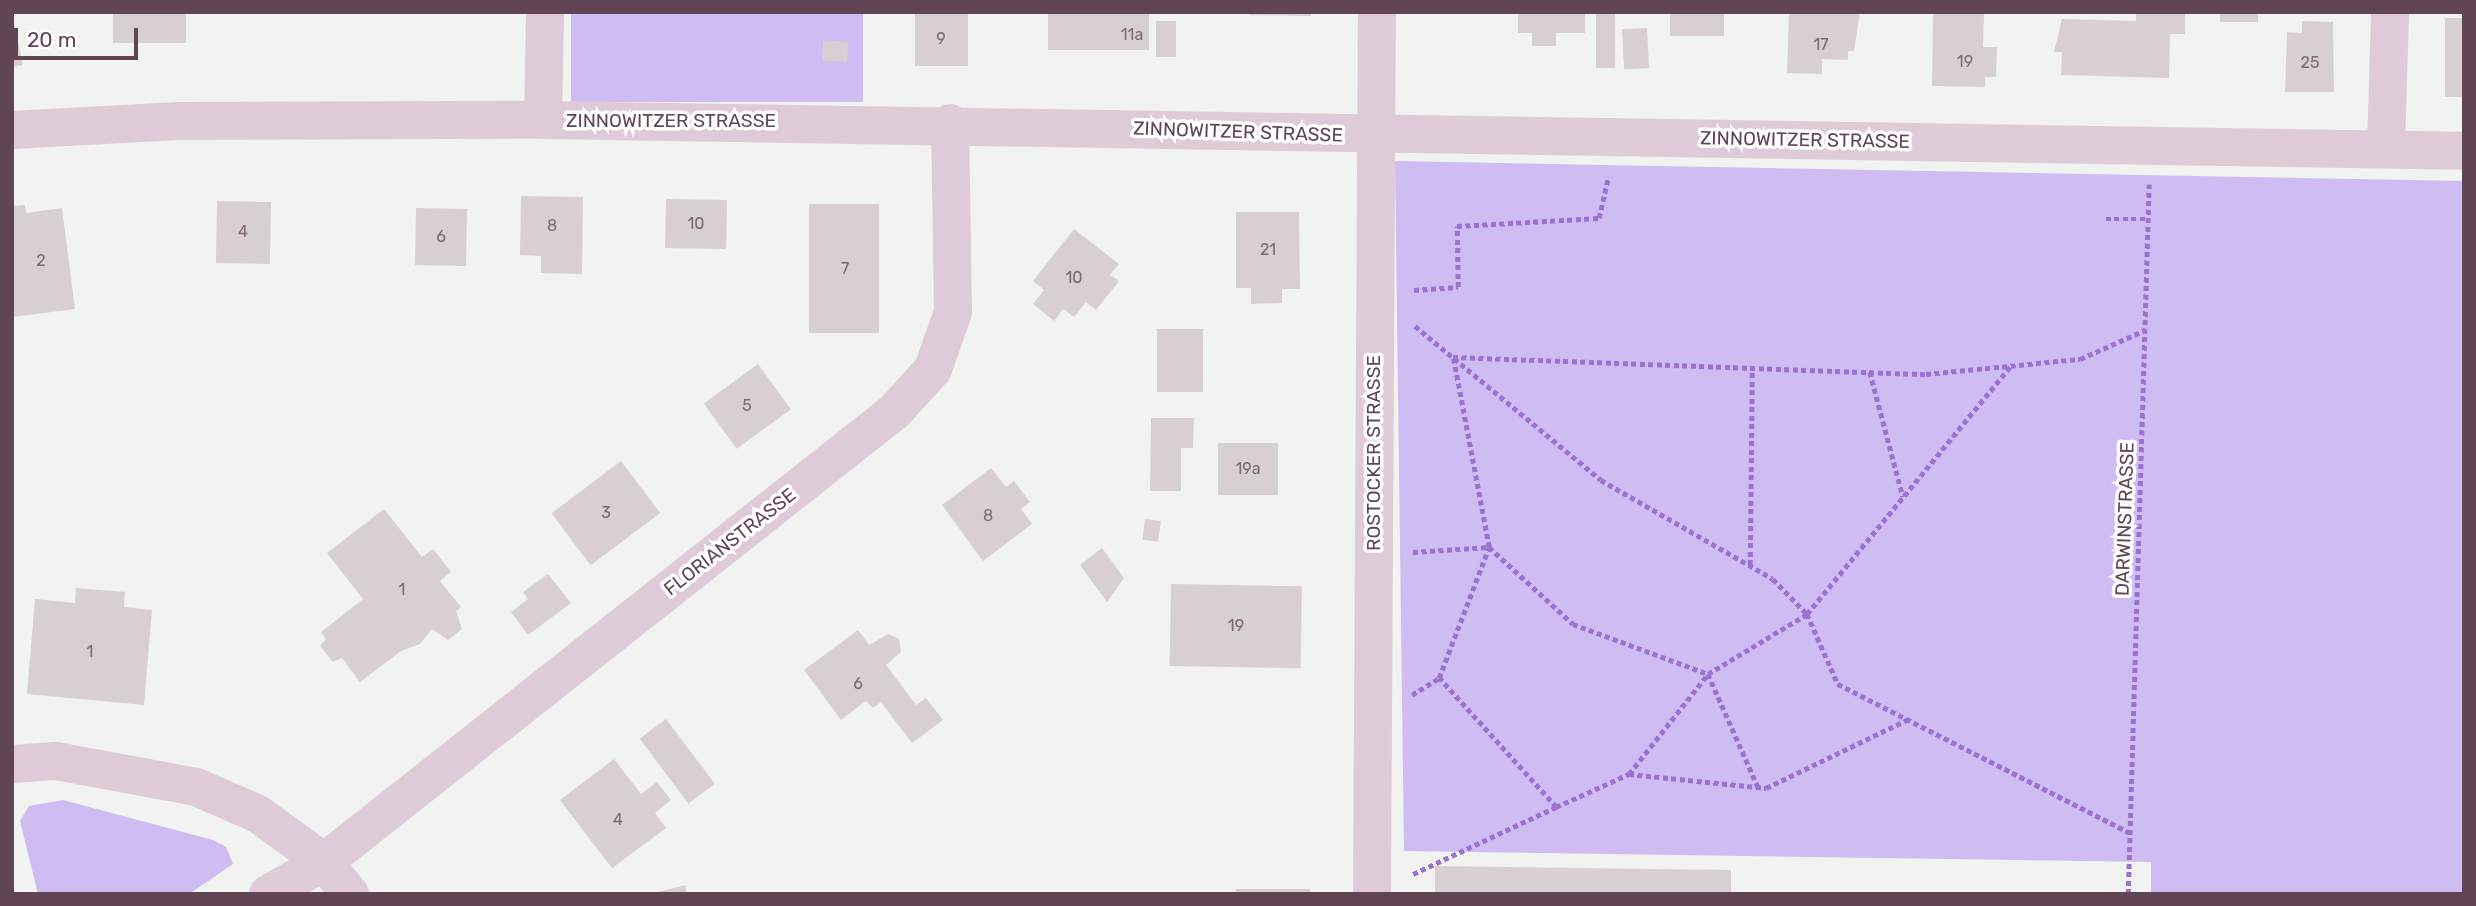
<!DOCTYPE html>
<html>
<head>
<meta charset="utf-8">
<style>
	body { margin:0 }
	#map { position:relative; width:2476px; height:906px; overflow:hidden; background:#f0f3f0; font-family:Rubik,sans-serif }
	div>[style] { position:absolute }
	.green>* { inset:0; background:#cebcf3; transform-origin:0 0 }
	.building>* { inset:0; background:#d8cfd3; transform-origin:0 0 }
	.path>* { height:4.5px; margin-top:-2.25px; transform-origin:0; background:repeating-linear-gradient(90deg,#9d71d4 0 5px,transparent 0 8.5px) }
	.minor>* { height:38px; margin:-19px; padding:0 19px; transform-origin:19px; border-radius:19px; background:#decbd7 }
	span { translate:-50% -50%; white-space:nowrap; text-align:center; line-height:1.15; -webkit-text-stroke:7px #fff; paint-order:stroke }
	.number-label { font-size:16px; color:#7e6874 }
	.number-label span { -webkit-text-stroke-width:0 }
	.street-label { font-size:19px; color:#604655 }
	.frame { position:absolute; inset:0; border:14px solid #604655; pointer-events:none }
	.scale { position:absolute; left:14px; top:28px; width:124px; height:32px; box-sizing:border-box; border:4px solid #604655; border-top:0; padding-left:9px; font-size:21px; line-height:24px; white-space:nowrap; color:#604655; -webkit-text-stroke:5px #fff; paint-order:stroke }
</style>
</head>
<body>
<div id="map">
	<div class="green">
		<i style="left:571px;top:12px;width:292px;height:90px"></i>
		<i style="clip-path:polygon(1395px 161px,2464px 181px,2464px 894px,2151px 894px,2151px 862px,1404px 851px)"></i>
		<i style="clip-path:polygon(63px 800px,213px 840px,226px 847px,233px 864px,189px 894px,38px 894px,20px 821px,29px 806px)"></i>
	</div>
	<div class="building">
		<i style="clip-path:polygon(12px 12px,23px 65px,12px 67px)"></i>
		<i style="left:113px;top:12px;width:73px;height:31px"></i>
		<i style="left:915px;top:12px;width:53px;height:54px"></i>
		<i style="left:1048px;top:12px;width:101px;height:38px"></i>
		<i style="clip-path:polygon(1249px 12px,1311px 12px,1311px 16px,1249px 15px)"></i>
		<i style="clip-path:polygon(1518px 12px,1585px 12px,1585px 33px,1556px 33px,1556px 46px,1532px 46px,1532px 33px,1518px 33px)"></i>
		<i style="left:1670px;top:12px;width:54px;height:24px"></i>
		<i style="clip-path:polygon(1789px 12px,1860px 12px,1854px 51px,1848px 51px,1848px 60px,1822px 59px,1822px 74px,1787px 73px)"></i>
		<i style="clip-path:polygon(1933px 12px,1984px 12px,1983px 47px,1997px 47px,1996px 77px,1985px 77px,1985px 87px,1932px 86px)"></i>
		<i style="clip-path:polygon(2136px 12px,2185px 12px,2185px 34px,2170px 34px,2169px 78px,2061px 75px,2062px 52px,2054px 52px,2062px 19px,2136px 21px)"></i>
		<i style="left:2220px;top:12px;width:38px;height:10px"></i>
		<i style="left:1596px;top:14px;width:19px;height:54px"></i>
		<i style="left:2445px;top:18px;width:19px;height:79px"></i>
		<i style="left:1156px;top:21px;width:20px;height:36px"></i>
		<i style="clip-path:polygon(2302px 21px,2333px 22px,2334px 92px,2285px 92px,2287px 32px,2302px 33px)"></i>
		<i style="left:1647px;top:28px;width:40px;height:25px;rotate:87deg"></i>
		<i style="left:823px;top:41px;width:25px;height:20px;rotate:2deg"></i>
		<i style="clip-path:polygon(521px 196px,583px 197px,582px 274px,541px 273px,541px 256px,520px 255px)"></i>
		<i style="left:666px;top:199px;width:61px;height:49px;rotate:1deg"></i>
		<i style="left:217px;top:201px;width:54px;height:62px;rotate:1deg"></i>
		<i style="left:809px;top:204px;width:70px;height:129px"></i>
		<i style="clip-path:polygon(25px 205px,26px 213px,62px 208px,75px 309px,12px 317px,12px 206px)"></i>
		<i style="left:416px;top:208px;width:51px;height:57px;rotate:1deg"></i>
		<i style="clip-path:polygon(1236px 212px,1299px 212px,1300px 289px,1282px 289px,1282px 303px,1251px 304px,1251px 288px,1236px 288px)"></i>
		<i style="clip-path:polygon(1074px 229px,1119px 264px,1110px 275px,1119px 281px,1096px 310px,1086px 302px,1074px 317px,1063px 309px,1054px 321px,1033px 304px,1044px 290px,1033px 281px)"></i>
		<i style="left:1157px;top:329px;width:46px;height:63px"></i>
		<i style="left:758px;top:364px;width:56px;height:67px;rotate:54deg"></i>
		<i style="clip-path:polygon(1151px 418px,1194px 418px,1193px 448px,1181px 448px,1181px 491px,1150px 491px)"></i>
		<i style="left:1278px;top:443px;width:52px;height:60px;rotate:90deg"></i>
		<i style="left:621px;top:461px;width:65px;height:87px;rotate:53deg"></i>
		<i style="clip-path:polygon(991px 468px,1006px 487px,1014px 481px,1030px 502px,1021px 509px,1032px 524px,983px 561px,942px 505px)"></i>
		<i style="clip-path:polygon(384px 509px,422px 557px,433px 549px,451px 572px,440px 581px,461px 607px,456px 611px,462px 629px,448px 640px,432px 629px,420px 644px,401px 651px,360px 682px,342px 658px,333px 662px,320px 646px,326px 639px,321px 632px,363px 599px,327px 553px)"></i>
		<i style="left:1145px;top:519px;width:16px;height:21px;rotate:7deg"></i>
		<i style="clip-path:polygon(1102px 548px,1124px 578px,1107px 602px,1080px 565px)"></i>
		<i style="clip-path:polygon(548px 574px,571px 603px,528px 635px,511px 612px,528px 599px,523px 592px)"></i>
		<i style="left:1171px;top:584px;width:131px;height:82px;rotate:1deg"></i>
		<i style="clip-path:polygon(76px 588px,125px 592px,124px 607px,152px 610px,144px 705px,27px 694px,35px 599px,75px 603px)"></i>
		<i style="clip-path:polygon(858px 630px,869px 645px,888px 634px,899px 639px,901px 652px,886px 665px,916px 705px,926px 698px,943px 720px,912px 743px,881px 702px,873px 708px,866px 701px,841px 720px,804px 670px)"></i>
		<i style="left:666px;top:719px;width:81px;height:33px;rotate:53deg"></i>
		<i style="clip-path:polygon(614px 759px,641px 794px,657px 782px,671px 800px,655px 813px,666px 828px,612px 868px,560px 800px)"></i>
		<i style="clip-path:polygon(1435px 866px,1731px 870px,1731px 894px,1435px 894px)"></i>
		<i style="clip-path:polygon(685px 885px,687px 894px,655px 894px,655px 893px)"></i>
		<i style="left:1236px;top:889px;width:74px;height:5px"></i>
	</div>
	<div class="path">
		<i style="left:2106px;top:219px;width:42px"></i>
		<i style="left:1414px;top:290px;width:44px;rotate:-3.9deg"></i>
		<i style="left:1458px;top:287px;width:61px;rotate:-90.9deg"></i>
		<i style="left:1457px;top:226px;width:142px;rotate:-3.2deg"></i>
		<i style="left:1599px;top:218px;width:41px;rotate:-77.3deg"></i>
		<i style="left:1415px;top:326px;width:241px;rotate:39.6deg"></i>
		<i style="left:1601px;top:480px;width:198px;rotate:29.9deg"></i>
		<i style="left:1773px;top:579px;width:49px;rotate:45.8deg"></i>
		<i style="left:1807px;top:614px;width:77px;rotate:66.1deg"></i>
		<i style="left:1838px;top:684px;width:326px;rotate:27deg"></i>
		<i style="left:1870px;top:372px;width:129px;rotate:75.2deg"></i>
		<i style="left:1413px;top:552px;width:76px;rotate:-3.8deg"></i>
		<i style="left:1489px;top:547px;width:114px;rotate:42.5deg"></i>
		<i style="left:1573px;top:624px;width:144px;rotate:20.3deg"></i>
		<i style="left:1708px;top:674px;width:124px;rotate:66.1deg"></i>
		<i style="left:1750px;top:565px;width:197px;rotate:-89.4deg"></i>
		<i style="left:1412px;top:695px;width:32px;rotate:-32deg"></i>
		<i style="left:1439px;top:678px;width:140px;rotate:-69.1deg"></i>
		<i style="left:1489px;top:547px;width:193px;rotate:-100.7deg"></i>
		<i style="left:1453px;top:357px;width:473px;rotate:2.1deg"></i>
		<i style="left:1926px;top:374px;width:155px;rotate:-5.6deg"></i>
		<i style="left:2080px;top:359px;width:71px;rotate:-24deg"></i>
		<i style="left:1629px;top:774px;width:127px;rotate:-51.7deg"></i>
		<i style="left:1708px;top:674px;width:116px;rotate:-31.2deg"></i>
		<i style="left:1807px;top:614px;width:320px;rotate:-50.6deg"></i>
		<i style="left:1556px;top:807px;width:80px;rotate:-24.3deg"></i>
		<i style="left:1629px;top:774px;width:138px;rotate:5.8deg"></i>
		<i style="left:1766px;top:788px;width:159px;rotate:-25.8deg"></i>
		<i style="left:1413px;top:874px;width:158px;rotate:-25.1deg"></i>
		<i style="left:1556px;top:807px;width:174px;rotate:-132.2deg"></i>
		<i style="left:2128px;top:894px;width:710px;rotate:-88.31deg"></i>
	</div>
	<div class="minor">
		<i style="left:543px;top:120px;width:108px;rotate:-88.9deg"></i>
		<i style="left:12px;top:130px;width:167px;rotate:-3.1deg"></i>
		<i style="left:179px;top:121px;width:364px;rotate:-0.2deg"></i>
		<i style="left:543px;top:120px;width:1921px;rotate:0.92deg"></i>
		<i style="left:2386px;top:149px;width:137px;rotate:-88.3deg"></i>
		<i style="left:12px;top:764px;width:44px;rotate:-3.9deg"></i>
		<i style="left:56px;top:761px;width:142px;rotate:10.5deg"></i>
		<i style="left:196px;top:787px;width:68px;rotate:23.5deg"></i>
		<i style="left:258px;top:814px;width:82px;rotate:36deg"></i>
		<i style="left:324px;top:862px;width:41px;rotate:50.9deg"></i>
		<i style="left:268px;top:894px;width:64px;rotate:-29.7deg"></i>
		<i style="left:324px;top:862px;width:728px;rotate:-38.3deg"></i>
		<i style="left:895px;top:411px;width:57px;rotate:-47.9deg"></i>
		<i style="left:933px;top:369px;width:60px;rotate:-70.7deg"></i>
		<i style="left:953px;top:312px;width:189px;rotate:-90.9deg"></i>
		<i style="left:1372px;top:894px;width:882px;rotate:-89.68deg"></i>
	</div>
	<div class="number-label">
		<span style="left:1132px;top:35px">11a</span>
		<span style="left:941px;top:39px">9</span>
		<span style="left:1821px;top:45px">17</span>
		<span style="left:1965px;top:62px">19</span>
		<span style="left:2310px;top:63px">25</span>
		<span style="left:696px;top:224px">10</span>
		<span style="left:552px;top:226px">8</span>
		<span style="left:243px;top:232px">4</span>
		<span style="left:441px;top:237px">6</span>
		<span style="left:1268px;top:250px">21</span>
		<span style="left:41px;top:261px">2</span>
		<span style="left:845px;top:269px">7</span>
		<span style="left:1074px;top:278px">10</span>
		<span style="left:747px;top:406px">5</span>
		<span style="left:1248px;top:469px">19a</span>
		<span style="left:606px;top:513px">3</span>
		<span style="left:988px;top:516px">8</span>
		<span style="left:402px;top:590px">1</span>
		<span style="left:1236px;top:626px">19</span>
		<span style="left:90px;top:652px">1</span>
		<span style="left:858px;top:684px">6</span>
		<span style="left:618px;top:820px">4</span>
	</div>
	<div class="street-label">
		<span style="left:671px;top:121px">ZINNOWITZER STRASSE</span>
		<span style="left:1238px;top:132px;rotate:2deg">ZINNOWITZER STRASSE</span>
		<span style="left:1805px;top:140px;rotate:1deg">ZINNOWITZER STRASSE</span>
		<span style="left:1374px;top:453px;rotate:-90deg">ROSTOCKER STRASSE</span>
		<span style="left:2125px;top:519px;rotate:-88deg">DARWINSTRASSE</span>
		<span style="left:730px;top:542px;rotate:-38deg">FLORIANSTRASSE</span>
	</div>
	<div class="frame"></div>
	<div class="scale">20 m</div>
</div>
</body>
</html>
